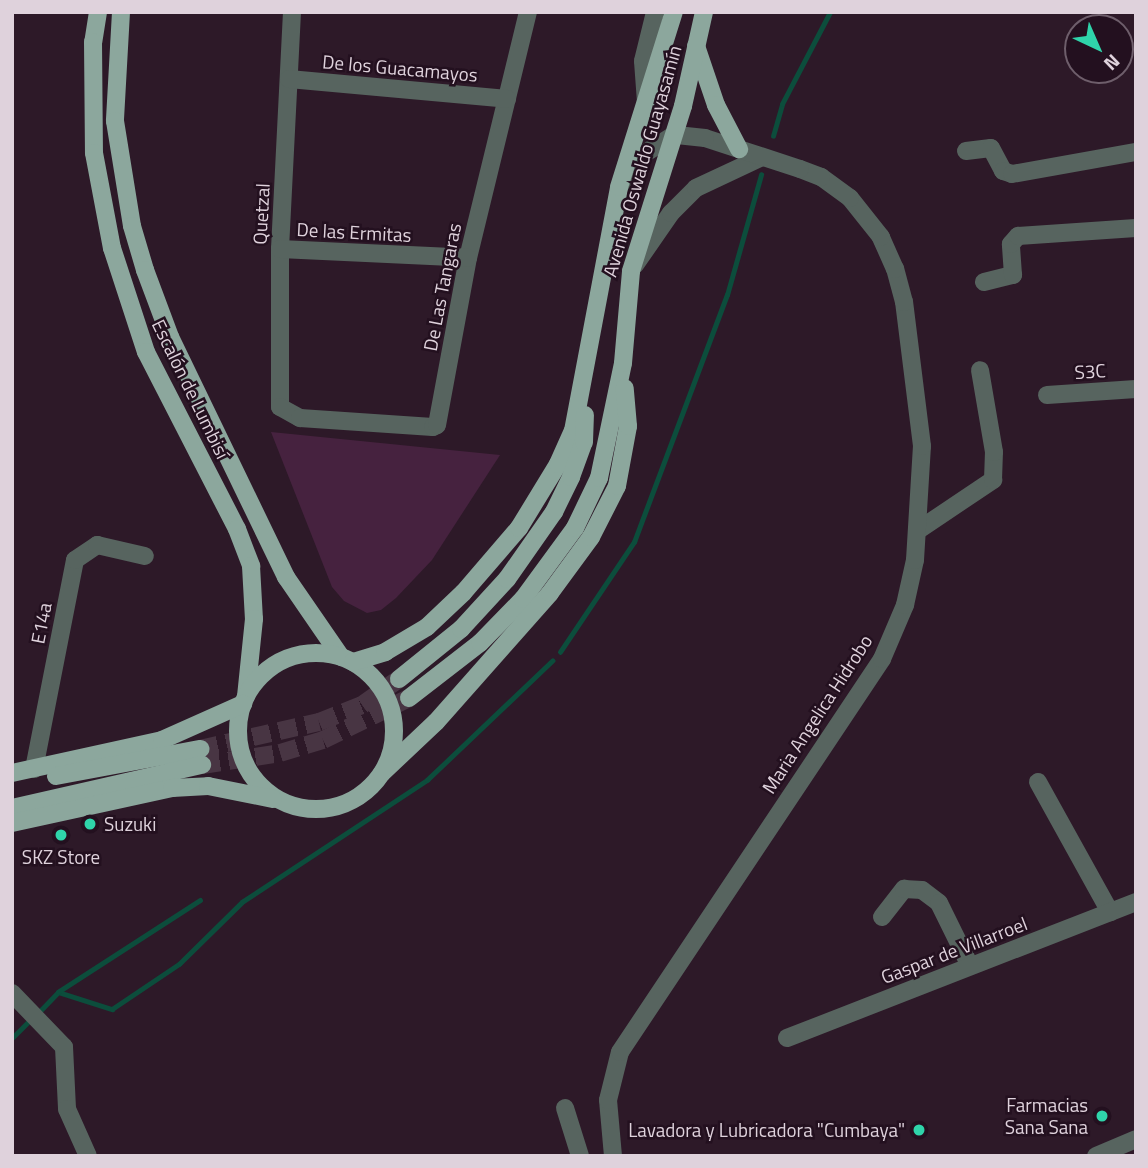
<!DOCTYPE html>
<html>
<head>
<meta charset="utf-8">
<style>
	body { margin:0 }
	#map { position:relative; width:1148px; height:1168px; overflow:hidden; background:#2d1928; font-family:"Titillium Web",sans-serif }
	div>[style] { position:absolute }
	.green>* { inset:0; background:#46223f }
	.stream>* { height:4.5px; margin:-2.25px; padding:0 2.25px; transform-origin:2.25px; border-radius:2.25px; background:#0c4d3c }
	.major-tunnel>* { height:18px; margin-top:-9px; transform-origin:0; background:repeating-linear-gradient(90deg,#483543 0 18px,transparent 0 27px) }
	.minor>* { height:18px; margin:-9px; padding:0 9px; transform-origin:9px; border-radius:9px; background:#57645f }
	.major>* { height:18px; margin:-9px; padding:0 9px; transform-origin:9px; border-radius:9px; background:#8ca79d }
	.major>.ring { margin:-9px; padding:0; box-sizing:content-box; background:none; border:18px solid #8ca79d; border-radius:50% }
	.dots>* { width:19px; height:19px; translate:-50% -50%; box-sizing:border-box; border:4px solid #23101f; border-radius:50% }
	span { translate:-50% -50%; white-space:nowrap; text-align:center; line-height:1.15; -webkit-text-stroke:5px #23101f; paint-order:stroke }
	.street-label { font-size:19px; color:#dfd2dc }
	.poi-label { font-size:19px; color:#dfd2dc }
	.left { translate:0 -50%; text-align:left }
	.right { translate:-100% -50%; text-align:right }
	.frame { position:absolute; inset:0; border:14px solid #dfd2dc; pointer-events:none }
	.north { position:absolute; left:1064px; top:14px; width:70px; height:70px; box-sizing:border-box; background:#23101f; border:2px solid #6e5e6b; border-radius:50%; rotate:136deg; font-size:19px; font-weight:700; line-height:28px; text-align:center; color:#dfd2dc }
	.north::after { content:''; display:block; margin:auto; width:24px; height:32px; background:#2fd4aa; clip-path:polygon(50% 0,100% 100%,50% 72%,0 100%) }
</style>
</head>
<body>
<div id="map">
	<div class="green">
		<i style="clip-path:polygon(271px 432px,500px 455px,432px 560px,396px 598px,381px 610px,367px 613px,344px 601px,332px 587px)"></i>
	</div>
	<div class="stream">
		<i style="left:773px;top:136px;width:33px;rotate:-74deg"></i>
		<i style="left:782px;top:104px;width:104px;rotate:-62.4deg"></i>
		<i style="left:560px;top:652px;width:133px;rotate:-56.1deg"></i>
		<i style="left:634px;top:542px;width:264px;rotate:-69.4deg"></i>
		<i style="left:727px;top:295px;width:125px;rotate:-74.2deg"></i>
		<i style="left:58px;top:992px;width:57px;rotate:17.5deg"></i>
		<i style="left:112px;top:1009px;width:81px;rotate:-33.9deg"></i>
		<i style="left:179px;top:964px;width:88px;rotate:-44.5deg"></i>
		<i style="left:242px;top:902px;width:222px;rotate:-33.4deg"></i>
		<i style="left:427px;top:780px;width:173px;rotate:-43.6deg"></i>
		<i style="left:38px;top:1013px;width:29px;rotate:-46deg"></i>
		<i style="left:58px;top:992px;width:169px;rotate:-32.9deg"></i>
		<i style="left:12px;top:1038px;width:27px;rotate:-45deg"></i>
	</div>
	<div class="major-tunnel">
		<i style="left:200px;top:749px;width:122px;rotate:-12.8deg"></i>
		<i style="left:319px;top:722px;width:46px;rotate:-21.6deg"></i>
		<i style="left:362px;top:705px;width:45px;rotate:-35.1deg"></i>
		<i style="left:202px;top:765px;width:79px;rotate:-8.7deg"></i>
		<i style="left:280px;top:753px;width:45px;rotate:-16.8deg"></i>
		<i style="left:323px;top:740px;width:96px;rotate:-26deg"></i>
	</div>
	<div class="minor">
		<i style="left:292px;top:12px;width:237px;rotate:92.9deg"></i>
		<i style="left:280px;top:249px;width:158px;rotate:90deg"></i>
		<i style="left:280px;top:407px;width:23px;rotate:29deg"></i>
		<i style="left:300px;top:418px;width:133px;rotate:3.9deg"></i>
		<i style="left:433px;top:427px;width:4px;rotate:-27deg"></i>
		<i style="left:437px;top:425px;width:170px;rotate:-79.5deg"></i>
		<i style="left:468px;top:258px;width:253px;rotate:-76.3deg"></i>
		<i style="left:289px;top:79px;width:219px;rotate:5.2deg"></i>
		<i style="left:646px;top:102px;width:41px;rotate:-94.2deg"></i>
		<i style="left:643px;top:61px;width:50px;rotate:-76.2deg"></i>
		<i style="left:966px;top:151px;width:25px;rotate:-7deg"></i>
		<i style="left:991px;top:148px;width:26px;rotate:62deg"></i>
		<i style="left:1003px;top:171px;width:9px;rotate:18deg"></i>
		<i style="left:1012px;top:174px;width:126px;rotate:-10.1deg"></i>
		<i style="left:280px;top:249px;width:188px;rotate:2.7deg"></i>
		<i style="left:635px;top:265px;width:63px;rotate:-55.3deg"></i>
		<i style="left:671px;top:213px;width:35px;rotate:-45deg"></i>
		<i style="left:696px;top:188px;width:71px;rotate:-25.1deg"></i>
		<i style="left:984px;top:282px;width:30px;rotate:-14deg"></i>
		<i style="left:1013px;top:275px;width:31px;rotate:-94deg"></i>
		<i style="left:1011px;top:244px;width:11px;rotate:-49deg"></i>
		<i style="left:1018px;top:236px;width:118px;rotate:-3.9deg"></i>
		<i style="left:1047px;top:395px;width:89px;rotate:-3.9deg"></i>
		<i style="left:917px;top:531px;width:92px;rotate:-33.9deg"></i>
		<i style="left:993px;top:480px;width:28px;rotate:-88deg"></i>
		<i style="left:994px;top:452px;width:83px;rotate:-99.7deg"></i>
		<i style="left:34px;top:769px;width:213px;rotate:-78.9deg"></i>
		<i style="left:75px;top:560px;width:27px;rotate:-34deg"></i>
		<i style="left:97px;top:545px;width:49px;rotate:12.9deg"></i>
		<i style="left:1038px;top:782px;width:149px;rotate:61deg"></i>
		<i style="left:882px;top:917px;width:36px;rotate:-52deg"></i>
		<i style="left:904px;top:889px;width:18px;rotate:3deg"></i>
		<i style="left:922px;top:890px;width:21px;rotate:37deg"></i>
		<i style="left:939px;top:903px;width:70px;rotate:63.8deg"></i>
		<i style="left:12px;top:993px;width:75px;rotate:46.1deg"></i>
		<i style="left:64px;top:1047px;width:62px;rotate:87.2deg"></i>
		<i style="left:67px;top:1109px;width:51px;rotate:65.9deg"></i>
		<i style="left:787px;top:1038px;width:375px;rotate:-21.3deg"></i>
		<i style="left:565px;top:1108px;width:50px;rotate:72.6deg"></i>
		<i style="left:613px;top:1156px;width:56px;rotate:-95.1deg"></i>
		<i style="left:608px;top:1100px;width:49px;rotate:-76deg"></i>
		<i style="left:620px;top:1052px;width:472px;rotate:-56.3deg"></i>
		<i style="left:882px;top:659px;width:59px;rotate:-66.9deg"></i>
		<i style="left:905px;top:605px;width:46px;rotate:-77.5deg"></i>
		<i style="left:915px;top:560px;width:114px;rotate:-86.5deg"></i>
		<i style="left:922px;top:446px;width:145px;rotate:-97.1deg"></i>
		<i style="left:904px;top:302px;width:34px;rotate:-105deg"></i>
		<i style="left:895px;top:269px;width:35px;rotate:-114deg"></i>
		<i style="left:881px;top:237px;width:50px;rotate:-128.5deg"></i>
		<i style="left:850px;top:198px;width:36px;rotate:-144deg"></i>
		<i style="left:821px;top:177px;width:22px;rotate:-159deg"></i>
		<i style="left:800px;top:169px;width:100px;rotate:-161.9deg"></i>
		<i style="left:705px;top:138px;width:31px;rotate:-174deg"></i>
		<i style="left:674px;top:135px;width:34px;rotate:148deg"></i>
		<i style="left:645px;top:153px;width:39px;rotate:128deg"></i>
		<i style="left:1096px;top:1156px;width:43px;rotate:-23deg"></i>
	</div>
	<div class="major">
		<i style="left:98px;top:12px;width:30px;rotate:99deg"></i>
		<i style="left:93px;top:42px;width:111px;rotate:89.5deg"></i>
		<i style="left:94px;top:153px;width:97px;rotate:79.3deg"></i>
		<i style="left:112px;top:248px;width:109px;rotate:71.9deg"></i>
		<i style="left:146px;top:352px;width:199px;rotate:62.8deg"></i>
		<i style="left:237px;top:529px;width:40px;rotate:69deg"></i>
		<i style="left:251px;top:566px;width:53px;rotate:86.8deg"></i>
		<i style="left:254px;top:619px;width:77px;rotate:95.9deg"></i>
		<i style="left:121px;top:12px;width:109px;rotate:93.2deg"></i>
		<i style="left:115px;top:121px;width:106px;rotate:80.8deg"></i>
		<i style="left:132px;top:226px;width:46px;rotate:73.5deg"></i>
		<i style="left:145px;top:270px;width:72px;rotate:69.5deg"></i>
		<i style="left:170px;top:337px;width:267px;rotate:64.2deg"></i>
		<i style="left:286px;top:577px;width:97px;rotate:55.5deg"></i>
		<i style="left:696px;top:46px;width:62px;rotate:71.3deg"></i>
		<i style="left:716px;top:105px;width:50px;rotate:62.4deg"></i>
		<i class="ring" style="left:238px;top:653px;width:138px;height:138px"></i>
		<i style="left:353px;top:662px;width:34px;rotate:-17deg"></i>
		<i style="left:385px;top:652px;width:49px;rotate:-30.8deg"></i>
		<i style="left:427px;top:627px;width:50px;rotate:-43.4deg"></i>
		<i style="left:463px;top:593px;width:86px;rotate:-49.3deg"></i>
		<i style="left:519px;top:528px;width:75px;rotate:-58.6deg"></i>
		<i style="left:558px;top:464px;width:36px;rotate:-66deg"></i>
		<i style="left:573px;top:431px;width:248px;rotate:-79.3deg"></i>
		<i style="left:619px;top:187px;width:183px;rotate:-72.6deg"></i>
		<i style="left:399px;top:679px;width:80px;rotate:-38.9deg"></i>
		<i style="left:461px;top:629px;width:68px;rotate:-47.4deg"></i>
		<i style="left:507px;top:579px;width:82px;rotate:-55deg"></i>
		<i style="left:554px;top:512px;width:39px;rotate:-64deg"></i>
		<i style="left:571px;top:477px;width:37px;rotate:-70deg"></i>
		<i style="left:584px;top:442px;width:27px;rotate:-88deg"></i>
		<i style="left:409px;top:698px;width:90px;rotate:-37.8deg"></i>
		<i style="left:480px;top:643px;width:62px;rotate:-45.7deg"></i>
		<i style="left:523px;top:599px;width:88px;rotate:-53.8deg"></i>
		<i style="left:575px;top:528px;width:55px;rotate:-64.4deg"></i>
		<i style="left:599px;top:478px;width:117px;rotate:-78.2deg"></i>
		<i style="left:623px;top:363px;width:92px;rotate:-85deg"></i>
		<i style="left:631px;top:271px;width:173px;rotate:-72.5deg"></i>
		<i style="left:683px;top:106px;width:96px;rotate:-77.4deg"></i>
		<i style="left:12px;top:773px;width:154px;rotate:-12.4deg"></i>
		<i style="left:162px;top:740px;width:89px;rotate:-24deg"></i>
		<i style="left:382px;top:773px;width:74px;rotate:-43.4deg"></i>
		<i style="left:436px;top:722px;width:172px;rotate:-48.5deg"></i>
		<i style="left:550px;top:593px;width:69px;rotate:-53.8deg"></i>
		<i style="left:591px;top:537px;width:57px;rotate:-63deg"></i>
		<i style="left:617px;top:486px;width:61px;rotate:-79.6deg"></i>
		<i style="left:628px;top:426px;width:38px;rotate:-95deg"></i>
		<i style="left:56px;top:776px;width:147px;rotate:-10.6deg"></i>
		<i style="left:12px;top:808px;width:195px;rotate:-12.8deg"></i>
		<i style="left:12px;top:823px;width:164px;rotate:-12.3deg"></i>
		<i style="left:172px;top:788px;width:36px;rotate:-3deg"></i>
		<i style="left:208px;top:786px;width:66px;rotate:11.3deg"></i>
	</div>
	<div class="dots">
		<i style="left:90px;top:824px;background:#2fd4aa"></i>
		<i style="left:61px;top:835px;background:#2fd4aa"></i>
		<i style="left:1102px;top:1116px;background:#2fd4aa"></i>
		<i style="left:919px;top:1130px;background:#2fd4aa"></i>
	</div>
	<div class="street-label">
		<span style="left:400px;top:68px;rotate:5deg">De los Guacamayos</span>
		<span style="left:642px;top:161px;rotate:-74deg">Avenida Oswaldo Guayasamín</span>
		<span style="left:261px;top:214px;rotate:-87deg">Quetzal</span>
		<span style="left:354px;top:232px;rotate:3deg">De las Ermitas</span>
		<span style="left:442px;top:287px;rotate:-79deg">De Las Tangaras</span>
		<span style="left:1090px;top:371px;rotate:-4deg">S3C</span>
		<span style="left:191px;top:389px;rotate:64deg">Escalón de Lumbisí</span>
		<span style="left:41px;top:623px;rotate:-79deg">E14a</span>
		<span style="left:817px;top:714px;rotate:-57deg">Maria Angelica Hidrobo</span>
		<span style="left:954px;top:950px;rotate:-21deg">Gaspar de Villarroel</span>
	</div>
	<div class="poi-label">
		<span class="left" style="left:104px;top:824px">Suzuki</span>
		<span style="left:61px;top:857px">SKZ Store</span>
		<span class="right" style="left:1088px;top:1116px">Farmacias<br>Sana Sana</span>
		<span class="right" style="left:905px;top:1130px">Lavadora y Lubricadora "Cumbaya"</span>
	</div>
	<div class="frame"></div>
	<div class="north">N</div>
</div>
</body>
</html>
